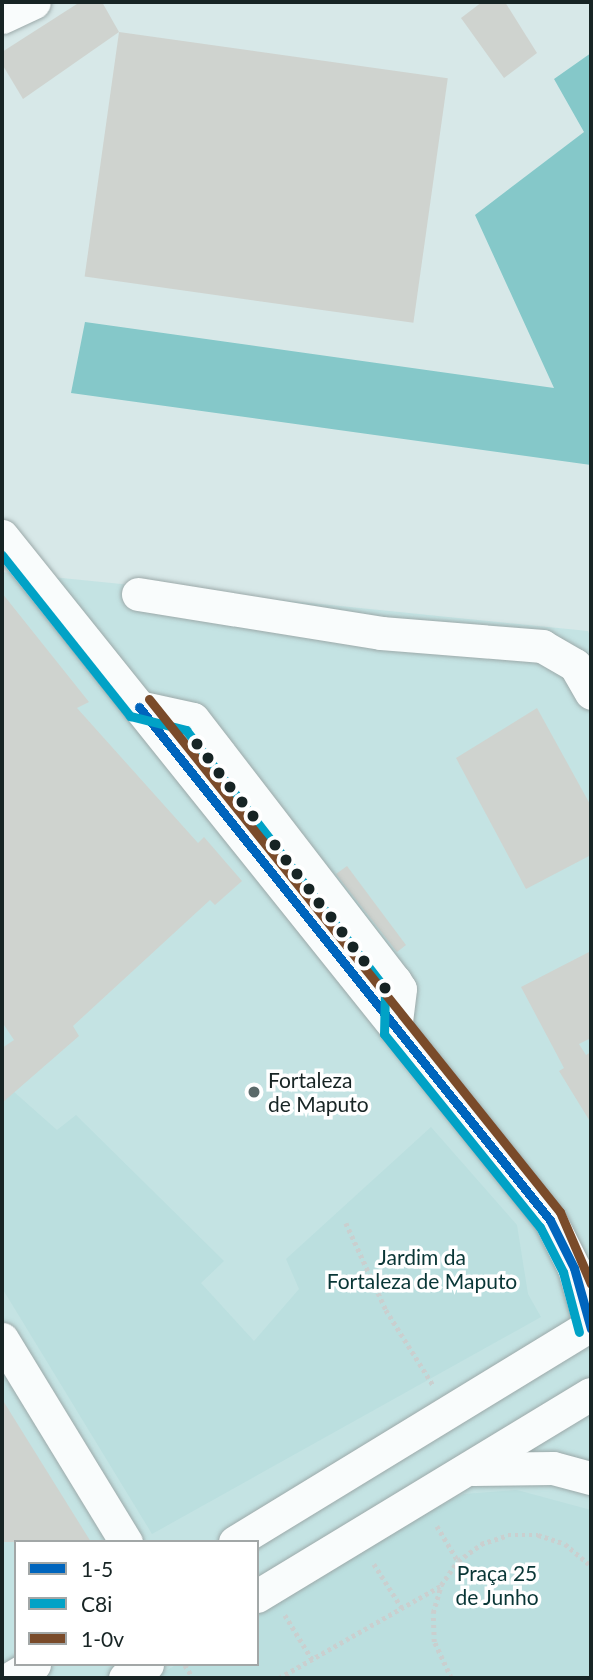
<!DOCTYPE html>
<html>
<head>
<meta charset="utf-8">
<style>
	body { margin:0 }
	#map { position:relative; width:593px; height:1680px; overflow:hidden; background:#d7e8e8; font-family:Lato,sans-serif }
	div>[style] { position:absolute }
	.built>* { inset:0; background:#c4e3e3 }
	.green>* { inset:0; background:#bbdfdf }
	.water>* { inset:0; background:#85c8c9 }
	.building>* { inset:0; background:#cfd3cf; transform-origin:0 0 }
	.path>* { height:4.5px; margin-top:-2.25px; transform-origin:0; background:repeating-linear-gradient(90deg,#cacfcf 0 3.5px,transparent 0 7px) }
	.roads { filter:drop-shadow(0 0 2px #9ca9a9) drop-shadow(0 0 2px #9ca9a9) }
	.minor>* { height:33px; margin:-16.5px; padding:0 16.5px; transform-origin:16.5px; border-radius:16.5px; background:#f9fcfc }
	.bus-1>* { height:9px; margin:-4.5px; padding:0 4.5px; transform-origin:4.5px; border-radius:4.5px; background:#0065bd }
	.bus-2>* { height:9px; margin:-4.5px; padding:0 4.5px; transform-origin:4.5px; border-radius:4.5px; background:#01a2c6 }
	.bus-3>* { height:9px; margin:-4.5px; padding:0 4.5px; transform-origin:4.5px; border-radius:4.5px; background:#7a4b2a }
	.dots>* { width:19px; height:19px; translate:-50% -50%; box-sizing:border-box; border:4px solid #fff; border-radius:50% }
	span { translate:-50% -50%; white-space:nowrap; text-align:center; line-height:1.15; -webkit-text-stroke:7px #fff; paint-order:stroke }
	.poi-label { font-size:21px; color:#172424 }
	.left { translate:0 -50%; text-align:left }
	.park-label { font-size:21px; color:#093636 }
	.frame { position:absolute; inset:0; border:4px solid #172424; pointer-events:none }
	.legend { position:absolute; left:14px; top:1540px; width:245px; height:126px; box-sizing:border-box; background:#fff; border:2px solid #a2a7a7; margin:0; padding:9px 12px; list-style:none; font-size:21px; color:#172424 }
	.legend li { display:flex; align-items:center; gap:14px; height:35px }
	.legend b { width:35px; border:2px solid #a2a7a7 }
</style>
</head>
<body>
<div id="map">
	<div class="built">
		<i style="clip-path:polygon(evenodd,2px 572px,588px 631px,591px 638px,591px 1678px,2px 1678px,2px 572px,16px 1542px,257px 1542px,257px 1664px,16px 1664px,16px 1542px)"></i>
	</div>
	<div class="green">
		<i style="clip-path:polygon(13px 1091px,57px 1130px,76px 1115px,224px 1261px,201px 1283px,254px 1341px,299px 1289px,286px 1259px,431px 1127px,517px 1225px,528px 1294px,541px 1317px,152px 1534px,2px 1288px,2px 1101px)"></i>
		<i style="clip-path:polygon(517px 1490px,591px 1510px,591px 1678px,155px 1678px,177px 1664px,257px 1664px,257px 1614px,400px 1525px,464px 1494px)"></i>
	</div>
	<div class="water">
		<i style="clip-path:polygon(591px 53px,591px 465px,71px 393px,85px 322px,554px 388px,475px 215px,584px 132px,554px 79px)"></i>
	</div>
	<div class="building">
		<i style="clip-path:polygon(80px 2px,102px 2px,119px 32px,23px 99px,2px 64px,2px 52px)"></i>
		<i style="clip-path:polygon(482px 2px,505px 2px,537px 53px,504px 78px,461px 18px)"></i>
		<i style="left:119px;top:32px;width:332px;height:247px;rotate:8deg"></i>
		<i style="clip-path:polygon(2px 593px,89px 702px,77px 708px,198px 843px,204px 837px,242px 881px,215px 905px,210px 900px,73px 1026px,79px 1036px,2px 1103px,2px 1048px,14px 1040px,2px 1022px)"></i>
		<i style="clip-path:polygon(537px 708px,591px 806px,591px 855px,526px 889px,456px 758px)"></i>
		<i style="clip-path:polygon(347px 866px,406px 945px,397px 952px,336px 874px)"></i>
		<i style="clip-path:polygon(591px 951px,591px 1038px,579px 1044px,586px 1055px,591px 1052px,591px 1123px,559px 1071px,564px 1068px,521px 987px)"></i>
		<i style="clip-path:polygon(2px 1399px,91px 1542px,2px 1542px)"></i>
	</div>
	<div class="path">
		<i style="left:346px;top:1223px;width:96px;rotate:65.3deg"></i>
		<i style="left:386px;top:1310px;width:89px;rotate:57.9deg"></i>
		<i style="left:437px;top:1526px;width:41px;rotate:59deg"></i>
		<i style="left:374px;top:1564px;width:52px;rotate:57.5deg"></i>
		<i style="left:285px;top:1615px;width:52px;rotate:58.5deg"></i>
		<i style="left:185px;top:1665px;width:15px;rotate:58deg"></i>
		<i style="left:279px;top:1678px;width:185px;rotate:-29.7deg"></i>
		<i style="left:451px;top:1678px;width:40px;rotate:-115deg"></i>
		<i style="left:434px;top:1642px;width:29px;rotate:-92deg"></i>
		<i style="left:433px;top:1613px;width:29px;rotate:-74deg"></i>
		<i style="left:441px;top:1585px;width:29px;rotate:-55deg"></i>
		<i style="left:458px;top:1561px;width:29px;rotate:-36deg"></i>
		<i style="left:481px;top:1544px;width:28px;rotate:-18deg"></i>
		<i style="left:508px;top:1535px;width:30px"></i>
		<i style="left:538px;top:1535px;width:28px;rotate:18deg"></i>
		<i style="left:565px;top:1544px;width:34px;rotate:40deg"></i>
	</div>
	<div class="roads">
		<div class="minor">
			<i style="left:2px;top:17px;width:35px;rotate:-25deg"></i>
			<i style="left:2px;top:536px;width:876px;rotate:51.3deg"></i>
			<i style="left:550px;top:1220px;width:54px;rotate:63.4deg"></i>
			<i style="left:574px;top:1268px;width:63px;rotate:74.4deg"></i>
			<i style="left:138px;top:594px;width:246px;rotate:9.1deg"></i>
			<i style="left:381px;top:633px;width:162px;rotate:4.6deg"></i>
			<i style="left:542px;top:646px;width:38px;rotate:30deg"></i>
			<i style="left:575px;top:665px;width:32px;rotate:60deg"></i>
			<i style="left:139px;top:707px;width:55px;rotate:12.5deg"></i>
			<i style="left:193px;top:719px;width:331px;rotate:52.4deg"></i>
			<i style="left:395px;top:981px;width:9px;rotate:58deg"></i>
			<i style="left:400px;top:989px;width:39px;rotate:97deg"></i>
			<i style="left:2px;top:1339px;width:238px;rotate:58.6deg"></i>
			<i style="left:473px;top:1469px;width:80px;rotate:-0.7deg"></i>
			<i style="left:553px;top:1468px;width:39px;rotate:15deg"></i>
			<i style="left:235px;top:1542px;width:416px;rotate:-31.4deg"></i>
			<i style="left:257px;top:1596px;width:390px;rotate:-31.2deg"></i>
			<i style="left:11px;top:1678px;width:27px;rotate:-31deg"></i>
			<i style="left:125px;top:1678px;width:26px;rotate:-32deg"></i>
		</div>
	</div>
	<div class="bus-1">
		<i style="left:139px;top:707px;width:657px;rotate:51.3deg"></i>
		<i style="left:550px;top:1220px;width:54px;rotate:63.4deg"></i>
		<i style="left:574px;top:1268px;width:63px;rotate:74.4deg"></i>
	</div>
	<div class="bus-2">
		<i style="left:2px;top:555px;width:206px;rotate:51.5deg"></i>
		<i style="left:130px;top:716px;width:58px;rotate:14deg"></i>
		<i style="left:186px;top:730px;width:326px;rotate:52.4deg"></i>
		<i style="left:385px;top:988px;width:46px;rotate:91.2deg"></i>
		<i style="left:384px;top:1034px;width:248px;rotate:51.1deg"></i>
		<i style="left:540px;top:1227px;width:51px;rotate:62.9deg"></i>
		<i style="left:563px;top:1272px;width:62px;rotate:75.1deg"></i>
	</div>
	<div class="bus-3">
		<i style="left:149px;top:699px;width:657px;rotate:51.3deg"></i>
		<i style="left:560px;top:1212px;width:78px;rotate:66.7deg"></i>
	</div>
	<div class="dots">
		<i style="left:197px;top:744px;background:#172424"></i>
		<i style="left:208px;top:758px;background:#172424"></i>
		<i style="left:219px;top:773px;background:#172424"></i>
		<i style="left:230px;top:787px;background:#172424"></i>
		<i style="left:242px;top:802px;background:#172424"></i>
		<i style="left:253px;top:816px;background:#172424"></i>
		<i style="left:275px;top:845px;background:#172424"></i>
		<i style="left:286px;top:860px;background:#172424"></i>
		<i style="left:297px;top:874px;background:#172424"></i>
		<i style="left:309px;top:889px;background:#172424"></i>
		<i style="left:319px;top:903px;background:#172424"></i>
		<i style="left:331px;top:917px;background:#172424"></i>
		<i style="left:342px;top:932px;background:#172424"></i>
		<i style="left:353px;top:947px;background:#172424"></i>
		<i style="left:364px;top:961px;background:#172424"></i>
		<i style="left:385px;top:988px;background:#172424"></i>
		<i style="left:254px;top:1092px;background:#5a6969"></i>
	</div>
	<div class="poi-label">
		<span class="left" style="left:268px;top:1092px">Fortaleza<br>de Maputo</span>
	</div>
	<div class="park-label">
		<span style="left:422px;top:1269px">Jardim da<br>Fortaleza de Maputo</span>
		<span style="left:497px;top:1585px">Praça 25<br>de Junho</span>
	</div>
	<div class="frame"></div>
	<ul class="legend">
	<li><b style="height:9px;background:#0065bd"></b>1-5</li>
	<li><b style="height:9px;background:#01a2c6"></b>C8i</li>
	<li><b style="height:9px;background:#7a4b2a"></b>1-0v</li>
	</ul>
</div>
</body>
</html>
